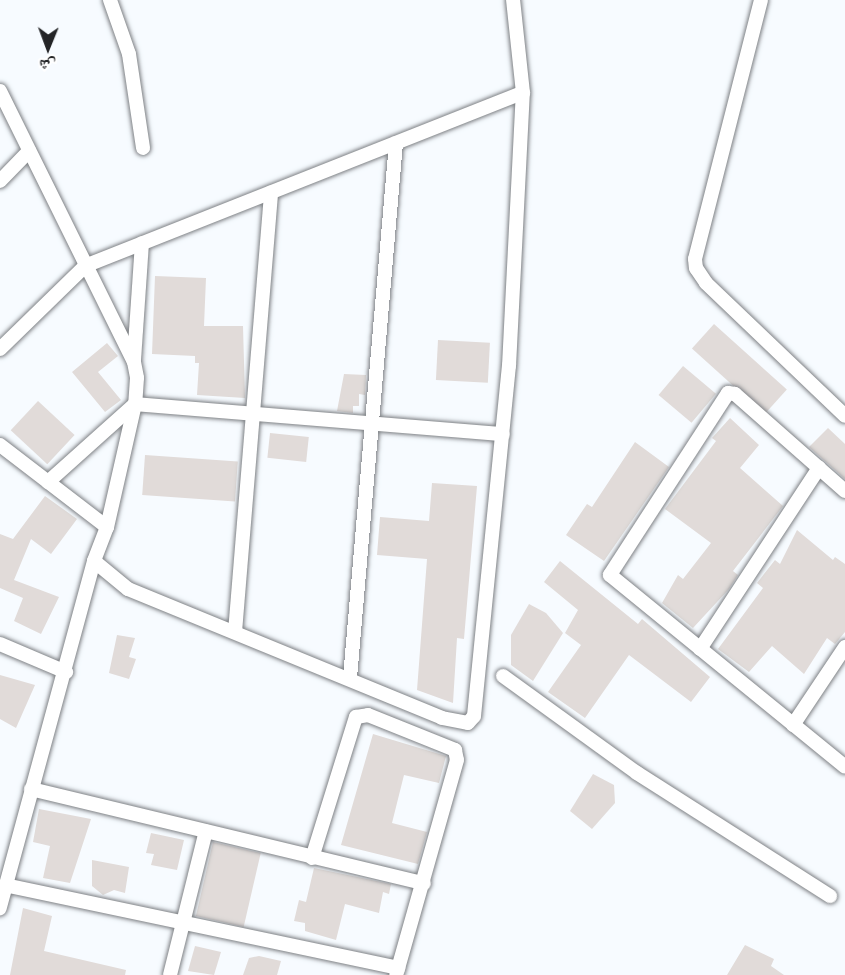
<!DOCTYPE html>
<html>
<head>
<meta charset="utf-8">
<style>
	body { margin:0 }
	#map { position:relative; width:845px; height:975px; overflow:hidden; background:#f7fbff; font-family:"IBM Plex Serif","Noto Naskh Arabic",serif }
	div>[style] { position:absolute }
	.building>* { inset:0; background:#e1dbd9; transform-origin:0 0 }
	.roads { filter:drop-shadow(0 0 2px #7e8185) drop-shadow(0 0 2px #7e8185) }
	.minor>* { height:14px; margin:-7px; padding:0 7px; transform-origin:7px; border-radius:7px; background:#fff }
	span { translate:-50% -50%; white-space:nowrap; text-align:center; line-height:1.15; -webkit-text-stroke:5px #fff; paint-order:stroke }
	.north { position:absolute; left:18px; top:18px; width:60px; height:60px; -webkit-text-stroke:4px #fff; paint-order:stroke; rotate:181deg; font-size:16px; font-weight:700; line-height:24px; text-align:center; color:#242527 }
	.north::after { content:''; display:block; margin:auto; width:21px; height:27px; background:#242527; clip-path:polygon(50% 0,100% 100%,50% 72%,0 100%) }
</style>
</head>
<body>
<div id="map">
	<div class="building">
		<i style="clip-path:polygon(155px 276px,206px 278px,204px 326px,243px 326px,245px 398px,197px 395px,199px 363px,195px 363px,195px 356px,152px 354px)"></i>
		<i style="left:714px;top:324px;width:98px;height:33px;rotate:42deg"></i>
		<i style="left:438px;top:340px;width:52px;height:40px;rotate:3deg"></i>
		<i style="clip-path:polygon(107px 343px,118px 356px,98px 372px,121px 400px,105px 412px,72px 372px)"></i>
		<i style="left:683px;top:366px;width:43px;height:38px;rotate:40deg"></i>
		<i style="clip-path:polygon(344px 374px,366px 375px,365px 395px,359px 394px,359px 406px,353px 406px,353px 413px,337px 411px)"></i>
		<i style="left:38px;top:401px;width:50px;height:40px;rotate:43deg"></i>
		<i style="clip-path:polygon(730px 418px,759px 445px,740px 468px,783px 506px,733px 571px,738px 575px,729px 589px,693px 628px,662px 603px,678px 575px,683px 579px,711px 543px,665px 509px,716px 441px,712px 438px)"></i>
		<i style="clip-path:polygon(828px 428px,845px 444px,845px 479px,809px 447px)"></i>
		<i style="left:270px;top:433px;width:39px;height:25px;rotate:6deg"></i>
		<i style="clip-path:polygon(635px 442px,669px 467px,604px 561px,566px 535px,587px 504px,592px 507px)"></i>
		<i style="left:145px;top:455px;width:93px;height:40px;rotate:4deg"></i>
		<i style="clip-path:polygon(432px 483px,477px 486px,464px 639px,457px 638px,453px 703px,417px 690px,427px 559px,377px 555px,380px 517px,429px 521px)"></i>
		<i style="clip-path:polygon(45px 496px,77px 519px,51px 554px,31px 539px,14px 580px,59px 597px,41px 634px,14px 621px,23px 598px,0 588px,0 534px,13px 539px)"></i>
		<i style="clip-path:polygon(797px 530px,833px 560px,835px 557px,845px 564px,845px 632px,835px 644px,827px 638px,804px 674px,772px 646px,749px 672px,718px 649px,763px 588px,757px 583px,775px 560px,780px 564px)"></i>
		<i style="clip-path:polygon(560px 561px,638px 624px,642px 619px,710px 677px,691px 702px,629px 655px,585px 718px,548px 692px,581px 645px,565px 633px,578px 610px,544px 582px)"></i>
		<i style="clip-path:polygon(529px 604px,546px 613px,563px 633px,533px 681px,511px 665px,511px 635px)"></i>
		<i style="clip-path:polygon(117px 635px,135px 638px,129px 657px,136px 659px,129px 679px,109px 673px)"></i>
		<i style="clip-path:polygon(0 675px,35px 685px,16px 728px,0 719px)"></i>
		<i style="clip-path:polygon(373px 734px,446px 756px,439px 783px,404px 775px,392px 823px,427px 832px,418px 864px,341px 845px)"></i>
		<i style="clip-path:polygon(593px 774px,614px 785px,615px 803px,592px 829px,570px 811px)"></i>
		<i style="clip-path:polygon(39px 809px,91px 819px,70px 883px,43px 878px,50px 846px,33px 842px)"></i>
		<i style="clip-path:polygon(151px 833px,184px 840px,177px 870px,151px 865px,154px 854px,146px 853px)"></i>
		<i style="left:213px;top:842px;width:49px;height:76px;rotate:13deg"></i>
		<i style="clip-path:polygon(92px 860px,129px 867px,125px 893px,114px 890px,103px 895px,92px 886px)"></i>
		<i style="clip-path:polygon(314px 868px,391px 884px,389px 894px,383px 892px,379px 913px,345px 904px,336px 940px,305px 931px,305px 923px,294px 921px,299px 900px,306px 902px)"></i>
		<i style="clip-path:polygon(23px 908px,52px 916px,44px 951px,126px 970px,125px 975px,10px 975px)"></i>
		<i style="clip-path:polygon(745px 945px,774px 959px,771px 966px,784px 975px,727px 975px)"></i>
		<i style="clip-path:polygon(195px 946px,221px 952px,214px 975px,188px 971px)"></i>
		<i style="clip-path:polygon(259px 956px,281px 961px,277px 975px,243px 975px,249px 958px)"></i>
	</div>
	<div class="roads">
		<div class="minor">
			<i style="left:110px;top:0;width:57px;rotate:70.6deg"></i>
			<i style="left:129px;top:54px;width:95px;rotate:81.5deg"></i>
			<i style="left:761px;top:0;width:267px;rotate:104.3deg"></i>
			<i style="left:695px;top:259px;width:9px;rotate:84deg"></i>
			<i style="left:696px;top:268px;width:18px;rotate:56deg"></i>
			<i style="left:706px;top:283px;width:192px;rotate:43.7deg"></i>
			<i style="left:0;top:91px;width:302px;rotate:63.7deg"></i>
			<i style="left:134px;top:362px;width:16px;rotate:79deg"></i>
			<i style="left:137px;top:378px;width:26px;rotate:94deg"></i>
			<i style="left:135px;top:404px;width:126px;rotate:102.8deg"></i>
			<i style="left:107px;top:527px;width:36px;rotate:111deg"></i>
			<i style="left:94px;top:561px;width:360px;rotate:105.2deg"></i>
			<i style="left:0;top:181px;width:42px;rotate:-46deg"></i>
			<i style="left:0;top:349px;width:119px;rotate:-44.3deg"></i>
			<i style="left:85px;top:266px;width:471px;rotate:-21.6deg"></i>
			<i style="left:134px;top:360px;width:117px;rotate:-86.1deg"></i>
			<i style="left:0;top:445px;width:135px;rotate:37.5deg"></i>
			<i style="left:48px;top:482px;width:117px;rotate:-41.9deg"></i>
			<i style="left:135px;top:404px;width:369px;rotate:4.7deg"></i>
			<i style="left:845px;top:491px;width:147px;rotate:-138.6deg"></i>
			<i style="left:735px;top:394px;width:7px;rotate:-172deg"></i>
			<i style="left:728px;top:393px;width:217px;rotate:123deg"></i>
			<i style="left:610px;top:575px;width:303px;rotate:39.2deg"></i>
			<i style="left:94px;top:561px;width:44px;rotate:39.5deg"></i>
			<i style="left:128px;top:589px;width:339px;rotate:22.3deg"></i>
			<i style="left:442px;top:718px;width:26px;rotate:11deg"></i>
			<i style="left:468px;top:723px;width:9px;rotate:-49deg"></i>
			<i style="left:474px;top:716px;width:352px;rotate:-84.3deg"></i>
			<i style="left:509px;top:366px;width:273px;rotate:-87.1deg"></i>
			<i style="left:523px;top:93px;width:94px;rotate:-96.1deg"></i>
			<i style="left:235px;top:632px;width:441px;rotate:-85.3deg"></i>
			<i style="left:0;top:644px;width:72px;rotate:23deg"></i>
			<i style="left:700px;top:649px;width:217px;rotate:-56.7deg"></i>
			<i style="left:503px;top:676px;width:165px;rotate:35.9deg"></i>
			<i style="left:637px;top:773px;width:229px;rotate:32.5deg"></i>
			<i style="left:350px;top:678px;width:537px;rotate:-85.09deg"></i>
			<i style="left:793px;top:725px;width:94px;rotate:-56.3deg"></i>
			<i style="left:31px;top:789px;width:404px;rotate:13.5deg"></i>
			<i style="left:312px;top:858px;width:148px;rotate:-72.7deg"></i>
			<i style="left:356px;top:717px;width:12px;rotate:-9deg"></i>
			<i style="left:368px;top:715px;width:94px;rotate:21.9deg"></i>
			<i style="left:455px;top:750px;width:10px;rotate:79deg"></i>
			<i style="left:457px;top:760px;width:223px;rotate:105.8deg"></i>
			<i style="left:5px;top:885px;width:402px;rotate:11.9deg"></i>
			<i style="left:170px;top:975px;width:148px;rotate:-76deg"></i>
		</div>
	</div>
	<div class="north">ش</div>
</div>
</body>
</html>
